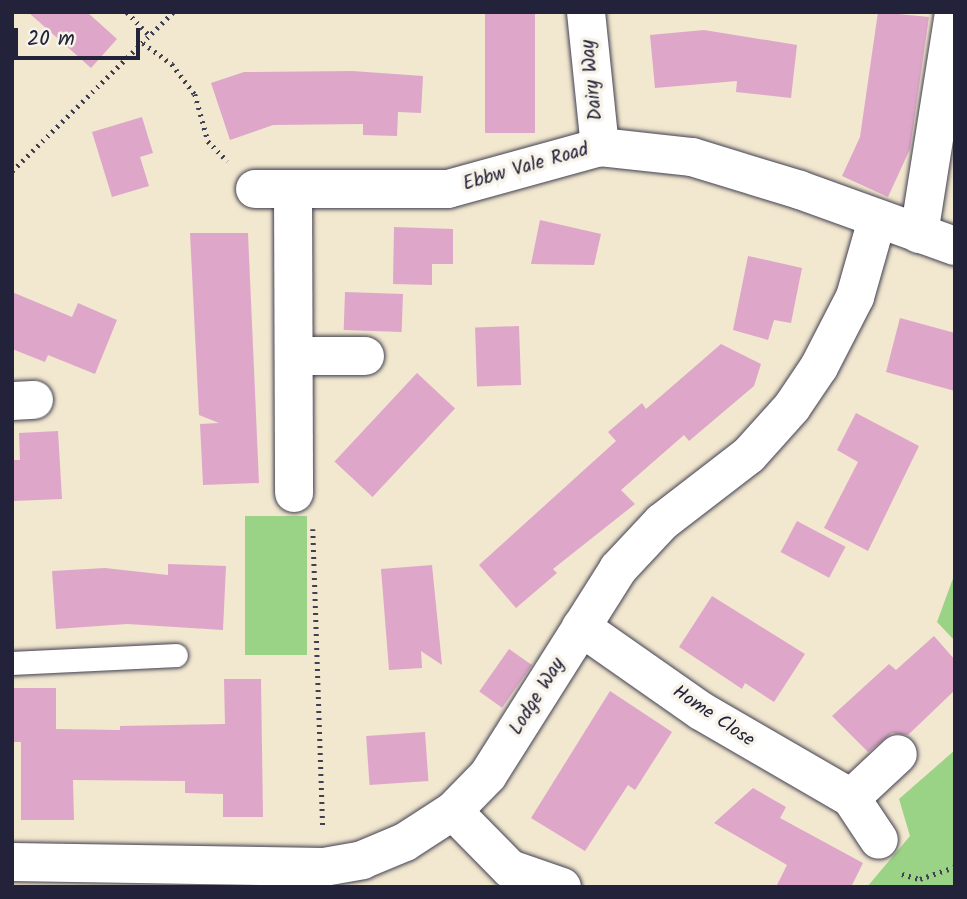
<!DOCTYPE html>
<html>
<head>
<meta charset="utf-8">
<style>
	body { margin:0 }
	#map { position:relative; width:967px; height:899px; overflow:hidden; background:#f2e7cf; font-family:Kalam,sans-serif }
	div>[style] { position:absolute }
	.green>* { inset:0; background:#9ad386; transform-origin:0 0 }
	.building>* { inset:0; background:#dea7ca; transform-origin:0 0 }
	.path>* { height:4.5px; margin-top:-2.25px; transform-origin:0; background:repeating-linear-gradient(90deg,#414051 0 2px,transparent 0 7px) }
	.roads { filter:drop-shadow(0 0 2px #414051) drop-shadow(0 0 2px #414051) }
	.lane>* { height:23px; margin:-11.5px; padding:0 11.5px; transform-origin:11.5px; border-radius:11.5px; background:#fff }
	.street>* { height:38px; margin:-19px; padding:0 19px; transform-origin:19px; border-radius:19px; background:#fff }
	span { translate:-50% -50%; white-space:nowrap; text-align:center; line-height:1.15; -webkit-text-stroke:7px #f7f3e8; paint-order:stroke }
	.street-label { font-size:19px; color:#22223b }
	.frame { position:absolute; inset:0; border:14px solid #22223b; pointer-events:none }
	.scale { position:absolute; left:14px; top:28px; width:126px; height:32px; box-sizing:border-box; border:4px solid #22223b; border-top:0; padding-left:9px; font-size:21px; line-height:24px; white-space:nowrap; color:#22223b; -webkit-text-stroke:5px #f7f3e8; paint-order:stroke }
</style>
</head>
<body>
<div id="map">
	<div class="green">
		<i style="left:245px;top:516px;width:62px;height:139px"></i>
		<i style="clip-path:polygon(955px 573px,955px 641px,937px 622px)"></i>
		<i style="clip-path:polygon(955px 750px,955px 887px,867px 887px,910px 836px,899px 799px)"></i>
	</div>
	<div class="building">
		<i style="clip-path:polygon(28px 12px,87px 12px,117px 39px,91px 68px)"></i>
		<i style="left:485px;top:12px;width:50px;height:121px"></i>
		<i style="clip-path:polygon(878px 12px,929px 17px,910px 149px,888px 197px,842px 176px,860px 137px)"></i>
		<i style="clip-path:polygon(704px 30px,797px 45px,791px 98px,736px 92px,737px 81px,655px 88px,650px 35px)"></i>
		<i style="clip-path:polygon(352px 71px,423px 76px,421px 113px,398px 112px,397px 136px,363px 135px,363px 124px,273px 125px,230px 140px,211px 83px,244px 72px)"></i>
		<i style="clip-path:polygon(142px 117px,153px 153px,140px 157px,149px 186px,112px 197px,92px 132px)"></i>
		<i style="clip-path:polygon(540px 220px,601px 234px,594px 265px,531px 264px)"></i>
		<i style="clip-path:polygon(394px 227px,453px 229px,453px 264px,432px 264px,432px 285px,393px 284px)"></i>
		<i style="clip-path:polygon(190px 233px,248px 233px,259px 483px,203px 485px,200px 424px,219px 423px,199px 415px)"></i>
		<i style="clip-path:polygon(748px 256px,802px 268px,791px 323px,774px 320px,768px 340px,733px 330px)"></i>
		<i style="clip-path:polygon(12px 292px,72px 317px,78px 303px,117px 320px,95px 374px,48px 355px,45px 362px,12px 349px)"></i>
		<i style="left:345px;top:292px;width:58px;height:38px;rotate:2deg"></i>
		<i style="clip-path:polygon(900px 318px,955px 333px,955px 391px,886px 372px)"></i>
		<i style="left:519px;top:326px;width:59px;height:44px;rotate:88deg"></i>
		<i style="clip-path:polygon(721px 344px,761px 364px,754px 386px,689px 441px,684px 435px,621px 490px,635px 504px,553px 569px,557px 573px,516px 608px,479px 565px,616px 441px,608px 432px,642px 403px,646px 409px)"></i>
		<i style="left:417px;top:373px;width:52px;height:121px;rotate:43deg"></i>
		<i style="clip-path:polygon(856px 413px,919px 446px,868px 551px,824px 528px,858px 462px,837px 450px)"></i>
		<i style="clip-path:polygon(58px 431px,62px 499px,13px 501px,12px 460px,20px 460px,19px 433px)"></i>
		<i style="left:797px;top:521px;width:55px;height:35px;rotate:28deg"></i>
		<i style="clip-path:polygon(168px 564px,226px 566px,223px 630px,127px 624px,56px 629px,52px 571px,105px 568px,168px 575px)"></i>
		<i style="clip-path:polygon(432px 565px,442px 665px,421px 651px,422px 668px,389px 670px,381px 569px)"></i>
		<i style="clip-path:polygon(712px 596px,805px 654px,774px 702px,745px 683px,742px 689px,679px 647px)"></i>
		<i style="clip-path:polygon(934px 636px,955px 660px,955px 690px,908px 735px,892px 733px,868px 752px,832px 716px,889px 664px,896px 670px)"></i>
		<i style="left:509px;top:649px;width:28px;height:52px;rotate:35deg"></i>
		<i style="clip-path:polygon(224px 679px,261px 679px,263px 817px,223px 817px,223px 794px,185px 793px,185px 781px,73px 780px,74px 820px,21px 820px,21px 742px,12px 742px,12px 688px,56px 688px,56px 729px,120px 730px,120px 726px,225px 724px)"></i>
		<i style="clip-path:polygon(610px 691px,672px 732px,635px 790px,628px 785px,585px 851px,531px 818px)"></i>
		<i style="left:425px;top:732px;width:49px;height:59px;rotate:86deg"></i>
		<i style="clip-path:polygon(753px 788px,786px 807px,780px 818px,863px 863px,851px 887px,776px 887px,787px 865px,714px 823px)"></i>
	</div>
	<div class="path">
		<i style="left:127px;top:12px;width:33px;rotate:46deg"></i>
		<i style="left:143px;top:43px;width:36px;rotate:36deg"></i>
		<i style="left:172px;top:64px;width:38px;rotate:53deg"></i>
		<i style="left:195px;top:94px;width:49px;rotate:74.5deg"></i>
		<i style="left:208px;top:141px;width:28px;rotate:46deg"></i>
		<i style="left:12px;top:171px;width:226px;rotate:-44.6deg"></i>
		<i style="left:313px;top:529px;width:299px;rotate:88.1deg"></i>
		<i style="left:902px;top:874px;width:19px;rotate:16deg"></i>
		<i style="left:920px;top:879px;width:37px;rotate:-19deg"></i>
	</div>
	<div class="roads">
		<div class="lane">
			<i style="left:12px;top:663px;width:164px;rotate:-2.8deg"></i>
		</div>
		<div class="street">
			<i style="left:586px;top:12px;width:136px;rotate:84.1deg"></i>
			<i style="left:255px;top:189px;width:193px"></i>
			<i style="left:448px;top:189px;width:158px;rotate:-15.4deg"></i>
			<i style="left:600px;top:147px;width:93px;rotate:6.2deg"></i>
			<i style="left:692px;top:157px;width:113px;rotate:17deg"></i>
			<i style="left:800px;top:190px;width:165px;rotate:19.9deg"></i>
			<i style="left:293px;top:190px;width:303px;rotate:89.8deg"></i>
			<i style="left:919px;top:234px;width:225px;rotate:-81deg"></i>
			<i style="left:294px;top:356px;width:71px"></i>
			<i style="left:12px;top:401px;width:22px;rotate:-3deg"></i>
			<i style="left:581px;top:627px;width:146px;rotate:35deg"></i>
			<i style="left:701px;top:711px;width:173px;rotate:30.1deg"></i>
			<i style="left:851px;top:798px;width:50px;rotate:56.3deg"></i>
			<i style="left:851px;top:798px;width:64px;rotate:-43.1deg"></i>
			<i style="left:453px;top:811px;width:81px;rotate:45.5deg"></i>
			<i style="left:510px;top:869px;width:55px;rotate:19.1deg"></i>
			<i style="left:12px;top:862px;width:312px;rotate:0.9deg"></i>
			<i style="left:324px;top:867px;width:39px;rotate:-10deg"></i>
			<i style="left:362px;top:860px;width:47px;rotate:-22.7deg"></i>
			<i style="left:405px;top:842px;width:57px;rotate:-32.9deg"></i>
			<i style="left:453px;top:811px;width:50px;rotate:-45.8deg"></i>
			<i style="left:488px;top:775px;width:244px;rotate:-57.7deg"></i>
			<i style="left:618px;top:569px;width:64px;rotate:-46.9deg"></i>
			<i style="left:662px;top:522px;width:110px;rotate:-37.6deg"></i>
			<i style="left:749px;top:455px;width:64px;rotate:-48.1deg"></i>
			<i style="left:792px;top:407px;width:48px;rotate:-56deg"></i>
			<i style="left:819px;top:367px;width:79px;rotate:-62.8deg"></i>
			<i style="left:855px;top:297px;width:80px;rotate:-74.1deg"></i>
		</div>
	</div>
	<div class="street-label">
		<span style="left:593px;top:80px;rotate:-96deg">Dairy Way</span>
		<span style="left:526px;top:168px;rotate:-16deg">Ebbw Vale Road</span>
		<span style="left:538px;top:697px;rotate:-58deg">Lodge Way</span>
		<span style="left:713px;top:717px;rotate:34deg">Home Close</span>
	</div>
	<div class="frame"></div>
	<div class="scale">20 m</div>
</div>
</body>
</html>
